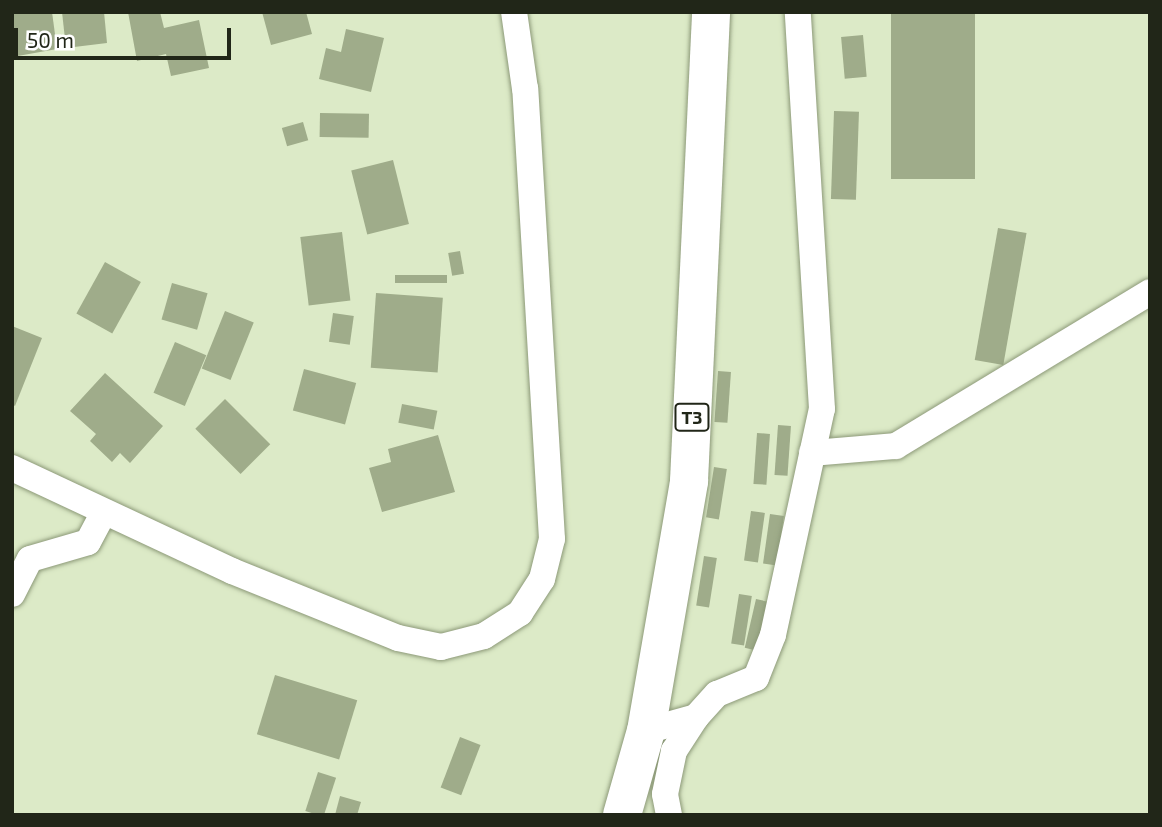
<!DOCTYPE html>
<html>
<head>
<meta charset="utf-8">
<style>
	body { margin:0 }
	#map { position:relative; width:1162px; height:827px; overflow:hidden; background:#dceac7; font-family:"Exo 2",sans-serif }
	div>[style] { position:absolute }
	.building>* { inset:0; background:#9fac8a; transform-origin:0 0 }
	.roads { filter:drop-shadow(0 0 2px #8c9978) drop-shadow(0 0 2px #8c9978) }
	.minor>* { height:26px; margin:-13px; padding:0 13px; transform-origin:13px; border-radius:13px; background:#fff }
	.trunk>* { height:38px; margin:-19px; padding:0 19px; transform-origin:19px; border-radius:19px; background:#fff }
	span { translate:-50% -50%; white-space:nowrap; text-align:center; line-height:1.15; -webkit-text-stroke:5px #fff; paint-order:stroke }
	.shield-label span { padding:2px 5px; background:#fff; border:2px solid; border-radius:5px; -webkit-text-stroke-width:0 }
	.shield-label { font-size:18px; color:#212618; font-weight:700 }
	.frame { position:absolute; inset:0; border:14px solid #212618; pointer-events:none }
	.scale { position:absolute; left:14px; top:28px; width:217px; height:32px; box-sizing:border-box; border:4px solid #212618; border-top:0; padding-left:9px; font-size:21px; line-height:24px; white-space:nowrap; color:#212618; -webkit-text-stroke:5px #fff; paint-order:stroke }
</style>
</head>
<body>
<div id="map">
	<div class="building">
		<i style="clip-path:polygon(12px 12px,52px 12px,57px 49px,12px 57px)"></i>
		<i style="clip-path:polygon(62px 12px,104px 12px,107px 43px,66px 48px)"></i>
		<i style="clip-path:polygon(128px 12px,160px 12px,164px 28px,199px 20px,209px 68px,171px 76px,166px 54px,137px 61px)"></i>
		<i style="clip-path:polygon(262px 12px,306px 12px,312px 34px,271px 45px)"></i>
		<i style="left:891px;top:12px;width:84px;height:167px"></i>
		<i style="clip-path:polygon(346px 29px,384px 38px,371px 92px,319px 79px,326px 48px,341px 52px)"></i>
		<i style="left:863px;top:35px;width:42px;height:22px;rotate:85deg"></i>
		<i style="left:834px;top:111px;width:25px;height:88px;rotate:2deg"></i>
		<i style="left:320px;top:113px;width:49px;height:24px;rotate:1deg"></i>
		<i style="left:303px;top:122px;width:19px;height:22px;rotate:74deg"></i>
		<i style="left:393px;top:160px;width:66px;height:43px;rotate:76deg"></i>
		<i style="left:998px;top:228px;width:29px;height:134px;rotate:10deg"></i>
		<i style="left:342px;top:232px;width:69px;height:42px;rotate:83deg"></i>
		<i style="left:460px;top:251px;width:23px;height:12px;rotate:80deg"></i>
		<i style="left:105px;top:262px;width:41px;height:59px;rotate:29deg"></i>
		<i style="left:447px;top:275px;width:8px;height:52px;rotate:90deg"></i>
		<i style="left:172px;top:283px;width:37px;height:38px;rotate:16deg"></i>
		<i style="left:376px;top:293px;width:67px;height:75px;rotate:4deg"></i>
		<i style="left:225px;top:311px;width:31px;height:62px;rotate:22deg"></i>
		<i style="left:333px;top:313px;width:21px;height:29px;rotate:8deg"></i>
		<i style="clip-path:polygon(12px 326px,42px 338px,15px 406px,12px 404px)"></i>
		<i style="left:175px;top:342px;width:34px;height:55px;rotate:23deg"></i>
		<i style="left:304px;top:369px;width:54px;height:43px;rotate:15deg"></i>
		<i style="left:718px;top:371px;width:13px;height:51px;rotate:4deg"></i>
		<i style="clip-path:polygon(105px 373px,163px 426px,130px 463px,120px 453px,112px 462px,90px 441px,96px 434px,70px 411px)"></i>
		<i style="left:225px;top:399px;width:64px;height:42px;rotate:45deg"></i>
		<i style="left:402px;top:404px;width:36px;height:19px;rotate:11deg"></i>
		<i style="left:778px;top:425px;width:13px;height:50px;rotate:4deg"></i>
		<i style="left:757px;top:433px;width:13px;height:51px;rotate:4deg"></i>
		<i style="clip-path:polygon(438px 435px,455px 492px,382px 512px,369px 468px,391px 462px,388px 449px)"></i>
		<i style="left:714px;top:467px;width:13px;height:51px;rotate:9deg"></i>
		<i style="left:751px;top:511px;width:14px;height:50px;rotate:8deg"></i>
		<i style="left:770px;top:514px;width:14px;height:50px;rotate:8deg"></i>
		<i style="left:704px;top:556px;width:13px;height:50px;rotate:9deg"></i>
		<i style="left:739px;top:594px;width:13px;height:50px;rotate:9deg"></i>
		<i style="left:756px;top:599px;width:13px;height:50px;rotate:13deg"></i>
		<i style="left:275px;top:675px;width:86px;height:62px;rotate:17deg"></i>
		<i style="left:460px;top:737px;width:22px;height:54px;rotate:21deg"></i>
		<i style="left:318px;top:772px;width:19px;height:41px;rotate:18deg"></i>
		<i style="clip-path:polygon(340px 796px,361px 802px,357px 815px,335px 815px)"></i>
	</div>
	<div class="roads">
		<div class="minor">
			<i style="left:812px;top:453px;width:84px;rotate:-4.8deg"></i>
			<i style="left:896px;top:446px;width:297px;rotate:-31.2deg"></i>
			<i style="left:12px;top:468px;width:243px;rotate:25.1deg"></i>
			<i style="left:232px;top:571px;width:179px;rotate:22deg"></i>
			<i style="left:398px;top:638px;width:44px;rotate:11.8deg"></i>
			<i style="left:441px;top:647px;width:44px;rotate:-14.3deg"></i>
			<i style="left:484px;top:636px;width:43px;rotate:-32.6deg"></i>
			<i style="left:520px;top:613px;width:40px;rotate:-57.1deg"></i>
			<i style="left:542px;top:579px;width:41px;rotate:-76deg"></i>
			<i style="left:552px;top:539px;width:451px;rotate:-93.4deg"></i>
			<i style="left:525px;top:89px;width:78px;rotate:-98.1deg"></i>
			<i style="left:12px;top:594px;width:39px;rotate:-63deg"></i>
			<i style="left:30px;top:559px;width:60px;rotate:-16.3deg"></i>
			<i style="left:88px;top:542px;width:34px;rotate:-62deg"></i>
			<i style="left:646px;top:731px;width:52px;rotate:-15.6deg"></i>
			<i style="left:696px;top:717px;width:31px;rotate:-48deg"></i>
			<i style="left:717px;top:694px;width:42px;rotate:-22.3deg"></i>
			<i style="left:756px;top:678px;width:46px;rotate:-68.4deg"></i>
			<i style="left:773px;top:635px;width:231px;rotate:-77.8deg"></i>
			<i style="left:822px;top:409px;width:398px;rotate:-93.5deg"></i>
			<i style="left:669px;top:815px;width:21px;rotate:-101deg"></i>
			<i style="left:665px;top:794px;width:44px;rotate:-78.2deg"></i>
			<i style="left:674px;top:751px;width:40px;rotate:-57.1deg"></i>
		</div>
		<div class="trunk">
			<i style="left:622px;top:815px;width:87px;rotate:-74.1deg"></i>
			<i style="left:646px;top:731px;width:254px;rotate:-80.2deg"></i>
			<i style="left:689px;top:481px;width:470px;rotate:-87.3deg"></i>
		</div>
	</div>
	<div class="shield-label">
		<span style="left:692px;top:417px">T3</span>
	</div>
	<div class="frame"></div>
	<div class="scale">50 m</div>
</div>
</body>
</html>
